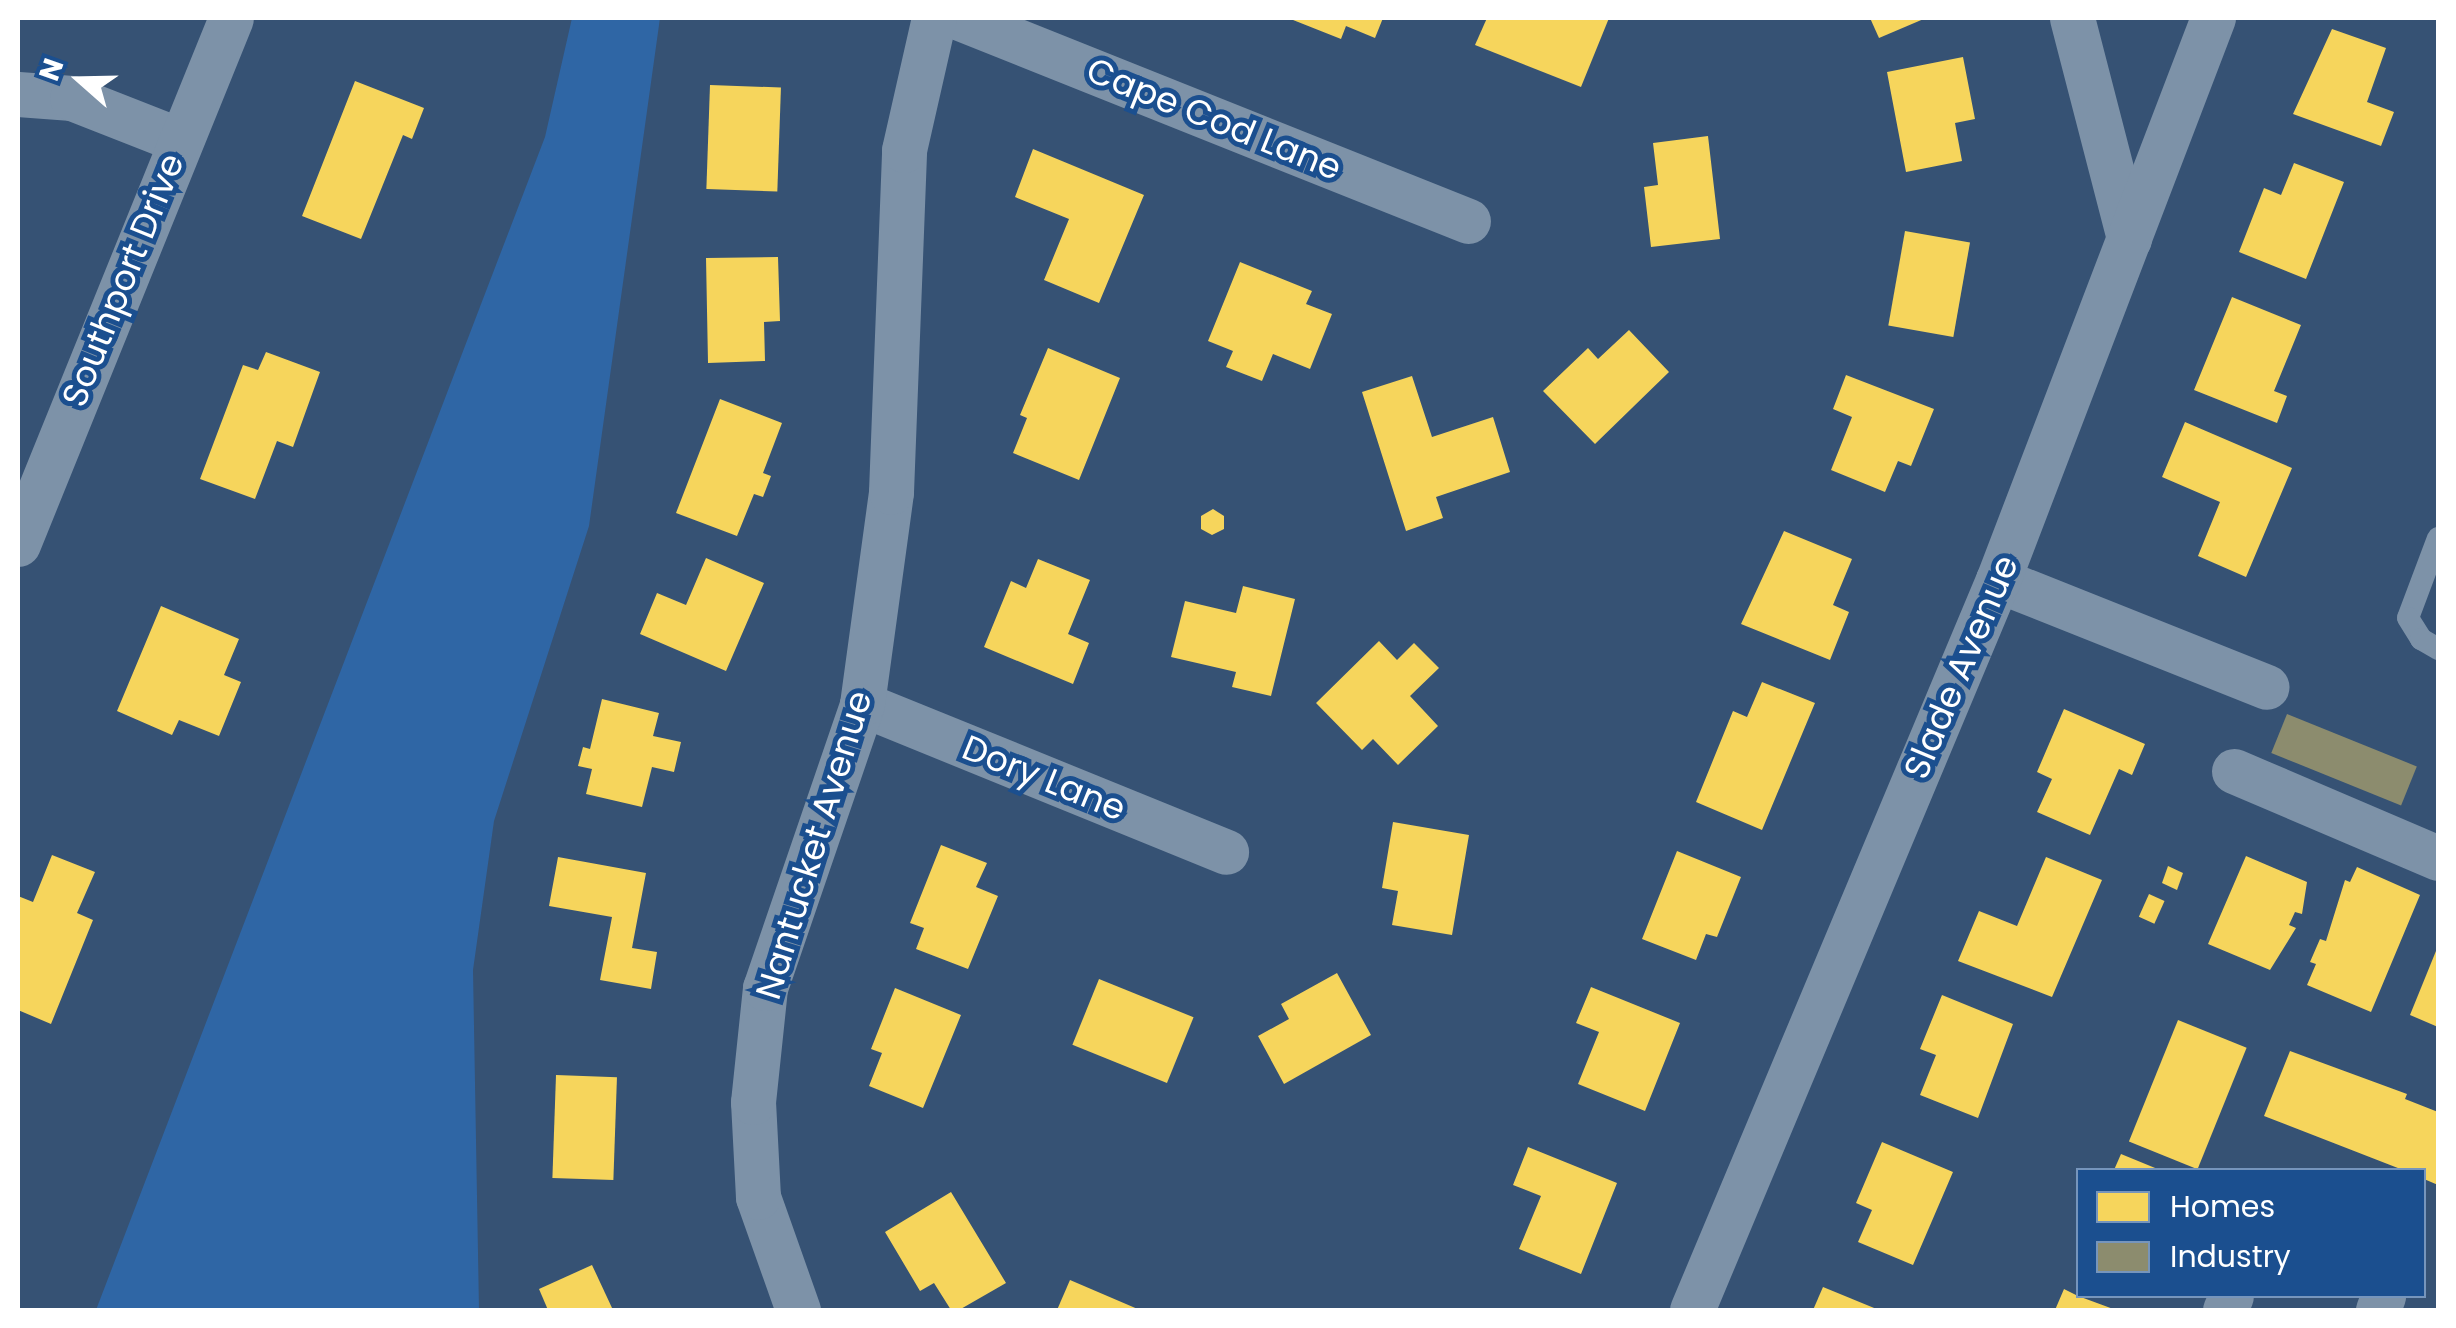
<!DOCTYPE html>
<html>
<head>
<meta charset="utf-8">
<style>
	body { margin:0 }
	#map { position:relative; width:2456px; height:1328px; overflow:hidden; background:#365274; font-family:Poppins,sans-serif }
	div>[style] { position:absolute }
	.green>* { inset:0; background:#2f66a5 }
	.homes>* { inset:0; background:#f6d55c; transform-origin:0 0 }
	.industry>* { inset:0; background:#8c8c6e; transform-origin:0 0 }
	.lane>* { height:22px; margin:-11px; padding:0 11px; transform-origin:11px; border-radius:11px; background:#7d92a8 }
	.street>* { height:45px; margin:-22.5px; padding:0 22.5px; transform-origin:22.5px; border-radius:22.5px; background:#7d92a8 }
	span { translate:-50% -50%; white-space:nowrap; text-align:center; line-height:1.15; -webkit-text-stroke:10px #1b4f8f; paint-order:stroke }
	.street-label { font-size:35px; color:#fff }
	.frame { position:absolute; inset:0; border:20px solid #fff; pointer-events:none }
	.legend { position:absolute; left:2076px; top:1168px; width:350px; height:130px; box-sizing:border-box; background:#1b4f8f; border:2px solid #7695bc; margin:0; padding:12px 18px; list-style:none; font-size:30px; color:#fff }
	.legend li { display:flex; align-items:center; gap:20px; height:50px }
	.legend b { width:50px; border:2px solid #7695bc }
	.north { position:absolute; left:30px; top:30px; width:100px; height:100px; -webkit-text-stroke:8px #1b4f8f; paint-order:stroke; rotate:290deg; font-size:28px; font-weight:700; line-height:40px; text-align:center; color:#fff }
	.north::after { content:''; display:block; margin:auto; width:35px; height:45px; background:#fff; clip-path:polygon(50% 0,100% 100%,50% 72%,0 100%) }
</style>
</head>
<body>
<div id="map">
	<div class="green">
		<i style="clip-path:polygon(572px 18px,660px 18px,589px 526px,494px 821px,473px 970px,479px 1310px,96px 1310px,545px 137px)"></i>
	</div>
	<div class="homes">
		<i style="clip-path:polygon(1288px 18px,1383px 18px,1375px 38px,1346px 26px,1341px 39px)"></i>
		<i style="clip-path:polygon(1487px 18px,1609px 18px,1581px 87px,1475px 45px)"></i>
		<i style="clip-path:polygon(1870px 18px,1926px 18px,1879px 38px)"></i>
		<i style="clip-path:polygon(2332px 29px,2386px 48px,2367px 102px,2394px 112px,2381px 146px,2293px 114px)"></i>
		<i style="clip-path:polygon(1963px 57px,1975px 119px,1955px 123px,1962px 161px,1906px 172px,1887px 72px)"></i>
		<i style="clip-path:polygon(355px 81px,424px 108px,412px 139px,403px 135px,361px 239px,302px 216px)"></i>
		<i style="left:710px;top:85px;width:71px;height:104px;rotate:2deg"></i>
		<i style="clip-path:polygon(1708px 136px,1720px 239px,1651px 247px,1644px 187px,1658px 185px,1653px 143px)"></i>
		<i style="clip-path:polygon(1033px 149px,1144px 195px,1099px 303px,1044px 280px,1069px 219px,1015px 197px)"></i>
		<i style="clip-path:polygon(2294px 163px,2344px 182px,2306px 279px,2239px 252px,2264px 188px,2281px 195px)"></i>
		<i style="left:1905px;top:231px;width:66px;height:96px;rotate:10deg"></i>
		<i style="clip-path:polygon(778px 257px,780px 321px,764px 322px,765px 361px,708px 363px,706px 258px)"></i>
		<i style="clip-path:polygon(1240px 262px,1312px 291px,1306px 304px,1332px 314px,1310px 369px,1273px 354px,1262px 381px,1226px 367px,1233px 351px,1208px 341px)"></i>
		<i style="clip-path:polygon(2232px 297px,2301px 325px,2274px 391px,2287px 396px,2277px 423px,2194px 390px)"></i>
		<i style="clip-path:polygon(1629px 330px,1669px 372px,1595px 444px,1543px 391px,1588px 348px,1598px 359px)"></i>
		<i style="clip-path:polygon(1048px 348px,1120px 378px,1079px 480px,1013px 453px,1027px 418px,1020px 415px)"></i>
		<i style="clip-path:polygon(266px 352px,320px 372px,293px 447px,277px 441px,255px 499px,200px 479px,243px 365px,258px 370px)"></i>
		<i style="clip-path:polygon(1846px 375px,1934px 409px,1911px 466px,1898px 461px,1885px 492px,1831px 470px,1852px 417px,1833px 409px)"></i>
		<i style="clip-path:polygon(1412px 376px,1432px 437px,1493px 417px,1510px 472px,1436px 497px,1443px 518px,1406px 531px,1362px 392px)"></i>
		<i style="clip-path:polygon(720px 399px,782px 423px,763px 473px,771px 476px,763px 497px,754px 494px,737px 536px,676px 513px)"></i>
		<i style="clip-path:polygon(2185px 422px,2292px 468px,2246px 577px,2198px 556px,2220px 502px,2162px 477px)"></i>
		<i style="clip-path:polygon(1213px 509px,1224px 516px,1224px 529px,1212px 535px,1201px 529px,1201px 516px)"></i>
		<i style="clip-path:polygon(1784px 531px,1852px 559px,1833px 605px,1849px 612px,1830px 660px,1741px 624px)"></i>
		<i style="clip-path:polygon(706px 558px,764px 583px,726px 671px,640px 634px,657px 593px,686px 605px)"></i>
		<i style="clip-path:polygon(1038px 559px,1090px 580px,1068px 634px,1089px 643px,1073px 684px,984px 647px,1011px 581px,1026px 588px)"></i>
		<i style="clip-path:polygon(1243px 586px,1295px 599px,1271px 696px,1232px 687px,1236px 672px,1171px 657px,1185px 601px,1236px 613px)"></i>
		<i style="clip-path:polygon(161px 606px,239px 639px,224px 675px,241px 682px,219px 736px,179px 720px,172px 735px,117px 711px)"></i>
		<i style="clip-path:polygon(1379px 641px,1397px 660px,1414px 643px,1439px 668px,1410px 696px,1438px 726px,1398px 765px,1373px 739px,1362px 750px,1316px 703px)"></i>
		<i style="clip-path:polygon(1762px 682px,1815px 703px,1762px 830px,1696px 802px,1733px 711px,1747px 717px)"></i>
		<i style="clip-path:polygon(602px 699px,659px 713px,653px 736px,681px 742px,674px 772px,652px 767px,642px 807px,586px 794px,592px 769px,578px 766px,583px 747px,590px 749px)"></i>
		<i style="clip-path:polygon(2064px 709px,2145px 744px,2132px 775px,2119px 769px,2090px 835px,2037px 812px,2052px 779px,2037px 772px)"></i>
		<i style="clip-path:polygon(1393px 822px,1469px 835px,1452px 935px,1392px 925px,1398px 891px,1382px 888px)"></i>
		<i style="clip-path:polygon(941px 845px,987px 863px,976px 887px,998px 896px,968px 969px,916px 949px,924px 928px,910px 923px)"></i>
		<i style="clip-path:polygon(1677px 851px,1741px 877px,1717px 937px,1706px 934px,1696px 960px,1642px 939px)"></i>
		<i style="clip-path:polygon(52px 855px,95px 872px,77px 913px,93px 920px,51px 1024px,18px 1010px,18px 896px,33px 902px)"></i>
		<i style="clip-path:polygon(2246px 856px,2307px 882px,2302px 914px,2295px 912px,2289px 925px,2296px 928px,2270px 970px,2208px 944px)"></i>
		<i style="clip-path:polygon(558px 857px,646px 873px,632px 948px,657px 952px,651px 989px,600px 980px,612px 917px,549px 906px)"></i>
		<i style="clip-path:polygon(2046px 857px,2102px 880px,2052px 997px,1958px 961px,1979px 911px,2017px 926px)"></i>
		<i style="clip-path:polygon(2168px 866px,2183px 873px,2177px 890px,2162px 883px)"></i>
		<i style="clip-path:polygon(2357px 867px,2420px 895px,2371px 1012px,2307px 985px,2316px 964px,2310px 962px,2320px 939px,2326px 941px,2345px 880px,2350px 882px)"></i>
		<i style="left:2149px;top:894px;width:17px;height:25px;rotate:24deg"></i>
		<i style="clip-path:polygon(2438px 946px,2438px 1027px,2410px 1015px)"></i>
		<i style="clip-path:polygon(1337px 973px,1371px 1035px,1284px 1084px,1258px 1036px,1289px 1019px,1281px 1004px)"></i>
		<i style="left:1099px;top:979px;width:102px;height:71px;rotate:22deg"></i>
		<i style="clip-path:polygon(1591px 987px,1680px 1023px,1645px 1111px,1578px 1084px,1599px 1032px,1576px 1023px)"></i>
		<i style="clip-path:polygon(895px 988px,961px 1015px,923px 1108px,869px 1086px,882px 1053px,871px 1049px)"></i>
		<i style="clip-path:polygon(1942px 995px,2013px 1024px,1978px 1118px,1920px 1095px,1936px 1055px,1920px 1049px)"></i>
		<i style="left:2178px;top:1020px;width:74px;height:131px;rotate:22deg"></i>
		<i style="clip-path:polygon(2290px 1051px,2407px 1094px,2405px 1099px,2438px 1112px,2438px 1185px,2424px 1179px,2424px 1170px,2403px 1170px,2264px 1116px)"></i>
		<i style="left:556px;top:1075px;width:61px;height:103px;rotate:2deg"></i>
		<i style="clip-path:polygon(1882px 1142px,1953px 1172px,1913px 1265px,1858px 1242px,1872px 1210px,1856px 1203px)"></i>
		<i style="clip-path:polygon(1528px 1147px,1617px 1183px,1581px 1274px,1519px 1249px,1541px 1196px,1513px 1185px)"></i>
		<i style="clip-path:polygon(2121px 1154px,2160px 1170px,2114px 1170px)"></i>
		<i style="clip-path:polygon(951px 1192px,1006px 1283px,959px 1310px,951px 1310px,934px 1283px,920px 1291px,885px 1232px)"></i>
		<i style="clip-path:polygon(592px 1265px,613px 1310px,548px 1310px,539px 1289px)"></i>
		<i style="clip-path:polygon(1070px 1280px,1140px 1310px,1057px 1310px)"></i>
		<i style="clip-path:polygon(1823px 1287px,1879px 1310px,1813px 1310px)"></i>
		<i style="clip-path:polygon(2064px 1289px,2078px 1296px,2116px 1310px,2055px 1310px)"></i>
	</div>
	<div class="industry">
		<i style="left:2287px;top:714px;width:140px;height:42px;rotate:22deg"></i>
	</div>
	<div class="lane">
		<i style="left:2438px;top:538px;width:85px;rotate:110.6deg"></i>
		<i style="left:2408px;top:618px;width:25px;rotate:58deg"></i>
		<i style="left:2421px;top:639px;width:20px;rotate:30deg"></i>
	</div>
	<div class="street">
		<i style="left:960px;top:18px;width:547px;rotate:21.78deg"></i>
		<i style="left:2072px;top:18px;width:228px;rotate:75.5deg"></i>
		<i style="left:18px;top:94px;width:54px;rotate:4.2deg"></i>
		<i style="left:72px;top:98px;width:115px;rotate:21.4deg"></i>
		<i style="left:18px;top:544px;width:567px;rotate:-67.95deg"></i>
		<i style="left:1998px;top:580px;width:289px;rotate:21.7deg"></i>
		<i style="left:862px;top:704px;width:393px;rotate:22.1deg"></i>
		<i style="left:2234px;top:771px;width:222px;rotate:23.1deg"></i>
		<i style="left:798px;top:1310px;width:120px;rotate:-109.5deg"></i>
		<i style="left:758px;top:1197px;width:95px;rotate:-93deg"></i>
		<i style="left:753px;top:1102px;width:115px;rotate:-84deg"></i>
		<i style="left:765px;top:988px;width:300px;rotate:-71.1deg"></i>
		<i style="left:862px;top:704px;width:214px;rotate:-82.2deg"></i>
		<i style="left:891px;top:492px;width:342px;rotate:-87.8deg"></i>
		<i style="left:904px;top:150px;width:135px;rotate:-77.2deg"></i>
		<i style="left:1692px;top:1310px;width:792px;rotate:-67.26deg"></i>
		<i style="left:1998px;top:580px;width:602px;rotate:-69.07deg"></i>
		<i style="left:2225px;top:1310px;width:15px;rotate:-67deg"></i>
		<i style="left:2378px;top:1310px;width:15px;rotate:-70deg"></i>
	</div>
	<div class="street-label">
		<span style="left:1214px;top:119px;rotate:22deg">Cape Cod Lane</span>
		<span style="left:123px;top:280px;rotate:-68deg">Southport Drive</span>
		<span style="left:1961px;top:667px;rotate:-67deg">Slade Avenue</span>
		<span style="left:1044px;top:778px;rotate:22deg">Dory Lane</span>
		<span style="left:814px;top:845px;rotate:-73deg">Nantucket Avenue</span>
	</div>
	<div class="frame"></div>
	<ul class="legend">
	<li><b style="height:28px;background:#f6d55c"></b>Homes</li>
	<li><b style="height:28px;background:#8c8c6e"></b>Industry</li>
	</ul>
	<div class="north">N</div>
</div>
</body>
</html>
